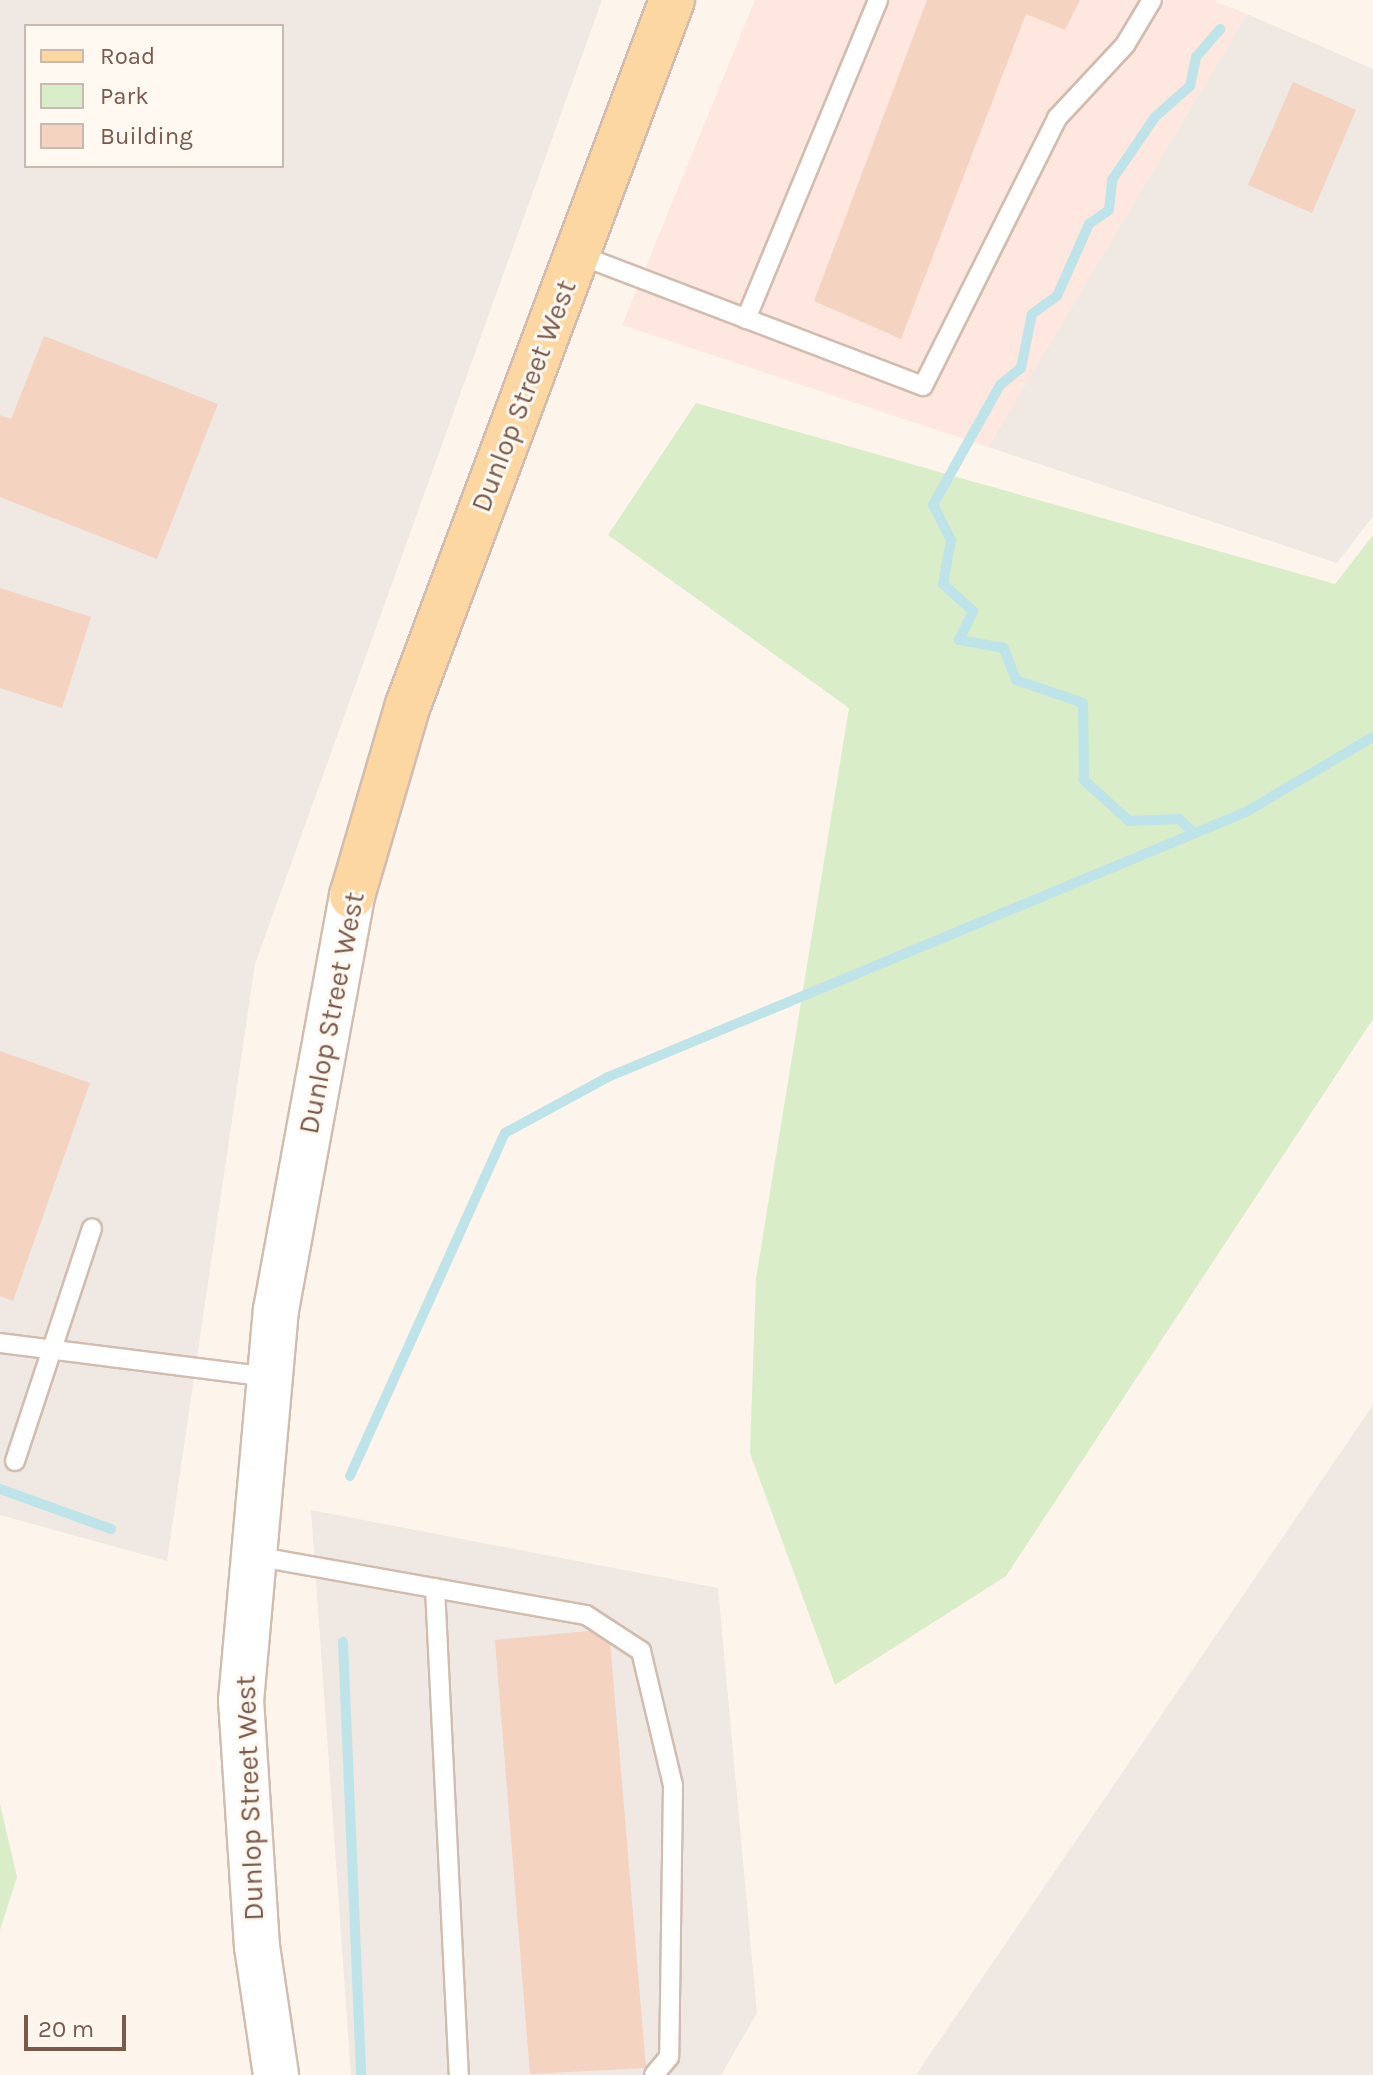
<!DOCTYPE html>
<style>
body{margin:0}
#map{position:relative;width:1373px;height:2075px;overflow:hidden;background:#fdf5eb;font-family:Karla,sans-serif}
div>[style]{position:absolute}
.commercial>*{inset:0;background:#fee7df}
.industrial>*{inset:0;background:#efe8e3}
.green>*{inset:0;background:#d8edc8}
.stream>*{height:10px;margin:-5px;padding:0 5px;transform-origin:5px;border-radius:5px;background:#bee4e9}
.building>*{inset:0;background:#f4d3c1}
.roads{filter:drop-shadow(2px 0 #d1bcaf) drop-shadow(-2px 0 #d1bcaf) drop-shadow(0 2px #d1bcaf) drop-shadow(0 -2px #d1bcaf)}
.lane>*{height:18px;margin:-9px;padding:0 9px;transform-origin:9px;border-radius:9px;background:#fff}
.secondary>*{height:44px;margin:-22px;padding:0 22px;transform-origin:22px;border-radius:22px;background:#fff}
.primary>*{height:44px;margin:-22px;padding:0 22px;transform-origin:22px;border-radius:22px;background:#fdd7a2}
span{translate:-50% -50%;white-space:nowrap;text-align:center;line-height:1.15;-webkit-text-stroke:6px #fff9f2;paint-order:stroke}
.street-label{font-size:28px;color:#7b5a4c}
.legend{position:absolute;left:24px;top:24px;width:260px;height:144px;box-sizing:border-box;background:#fff9f2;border:2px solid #cab9b0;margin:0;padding:10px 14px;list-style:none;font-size:24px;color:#7b5a4c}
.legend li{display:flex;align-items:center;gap:16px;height:40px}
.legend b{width:40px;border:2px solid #cab9b0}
.scale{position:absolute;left:24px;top:2015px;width:102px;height:36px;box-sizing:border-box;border:4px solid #7b5a4c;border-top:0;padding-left:10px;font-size:24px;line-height:28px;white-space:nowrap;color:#7b5a4c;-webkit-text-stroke:6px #fff9f2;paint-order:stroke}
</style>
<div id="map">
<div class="commercial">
<div style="clip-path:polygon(755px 0,1212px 0,1247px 14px,988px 447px,622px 325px)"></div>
</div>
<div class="industrial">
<div style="clip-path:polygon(evenodd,0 0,602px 0,255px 964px,167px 1561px,0 1515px,0 0,26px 26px,282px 26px,282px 166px,26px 166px,26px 26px)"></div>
<div style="clip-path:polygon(1247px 14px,1373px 69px,1373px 516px,1337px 563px,988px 447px)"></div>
<div style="clip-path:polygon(1373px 1405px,1373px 2075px,916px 2075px)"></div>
<div style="clip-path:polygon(311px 1510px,718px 1588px,757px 2013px,721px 2075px,351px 2075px)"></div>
</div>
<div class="green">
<div style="clip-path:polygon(696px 403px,1335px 584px,1373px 535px,1373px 1019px,1006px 1576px,835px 1685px,750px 1453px,756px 1278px,849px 708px,608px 535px)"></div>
<div style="clip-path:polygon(0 1804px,17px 1877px,0 1930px)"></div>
</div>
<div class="stream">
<div style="left:1194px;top:833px;width:21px;rotate:-137deg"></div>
<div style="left:1179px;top:819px;width:50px;rotate:177.7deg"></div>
<div style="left:1129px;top:821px;width:61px;rotate:-137.7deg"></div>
<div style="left:1084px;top:780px;width:77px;rotate:-90.7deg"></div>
<div style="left:1083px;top:703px;width:71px;rotate:-161.1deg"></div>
<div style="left:1016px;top:680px;width:34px;rotate:-111deg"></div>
<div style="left:1004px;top:648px;width:46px;rotate:-169.9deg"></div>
<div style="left:959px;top:640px;width:32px;rotate:-64deg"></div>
<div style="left:973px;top:611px;width:40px;rotate:-138deg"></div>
<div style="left:943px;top:584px;width:45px;rotate:-79.7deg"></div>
<div style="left:951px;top:540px;width:39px;rotate:-117deg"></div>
<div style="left:933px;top:505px;width:137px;rotate:-60.8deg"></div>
<div style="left:1000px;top:385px;width:27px;rotate:-39deg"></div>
<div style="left:1021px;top:368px;width:55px;rotate:-78.5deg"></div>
<div style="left:1032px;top:314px;width:31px;rotate:-36deg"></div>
<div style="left:1057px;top:296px;width:79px;rotate:-66deg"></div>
<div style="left:1089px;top:224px;width:24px;rotate:-35deg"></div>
<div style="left:1109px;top:210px;width:30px;rotate:-84deg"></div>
<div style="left:1112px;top:180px;width:76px;rotate:-55.7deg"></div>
<div style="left:1155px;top:117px;width:47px;rotate:-41.5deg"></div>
<div style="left:1190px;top:86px;width:30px;rotate:-78deg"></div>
<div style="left:1196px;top:57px;width:37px;rotate:-49deg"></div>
<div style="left:350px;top:1476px;width:376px;rotate:-65.7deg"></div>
<div style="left:505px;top:1133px;width:117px;rotate:-28.5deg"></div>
<div style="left:608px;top:1077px;width:691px;rotate:-22.56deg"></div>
<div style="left:1246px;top:812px;width:147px;rotate:-30.6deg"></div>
<div style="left:0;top:1489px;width:118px;rotate:19.8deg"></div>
<div style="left:343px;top:1642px;width:433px;rotate:87.6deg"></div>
</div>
<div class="building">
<div style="clip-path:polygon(927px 0,1080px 0,1065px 30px,1026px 14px,901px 339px,814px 301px)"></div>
<div style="clip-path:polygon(1293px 82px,1356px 110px,1312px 213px,1248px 185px)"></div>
<div style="clip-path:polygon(44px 336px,218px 404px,157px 559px,0 497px,0 415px,11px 419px)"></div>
<div style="clip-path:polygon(0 588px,91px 617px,62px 708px,0 688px)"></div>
<div style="clip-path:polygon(0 1051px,90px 1083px,13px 1301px,0 1296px)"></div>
<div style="clip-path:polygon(609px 1629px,646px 2068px,530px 2074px,495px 1640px)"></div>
</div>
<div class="roads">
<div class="lane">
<div style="left:577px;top:254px;width:370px;rotate:20.9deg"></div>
<div style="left:923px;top:386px;width:300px;rotate:-63.4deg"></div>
<div style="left:1057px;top:118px;width:100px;rotate:-47deg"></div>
<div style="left:1125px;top:45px;width:52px;rotate:-59deg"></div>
<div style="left:746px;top:319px;width:345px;rotate:-67.5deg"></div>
<div style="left:0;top:1343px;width:272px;rotate:7.2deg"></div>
<div style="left:15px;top:1461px;width:245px;rotate:-71.7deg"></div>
<div style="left:254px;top:1556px;width:337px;rotate:10.1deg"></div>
<div style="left:586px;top:1615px;width:66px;rotate:33.2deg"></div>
<div style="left:641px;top:1651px;width:138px;rotate:76.6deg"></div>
<div style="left:673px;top:1785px;width:272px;rotate:90.8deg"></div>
<div style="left:669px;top:2057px;width:23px;rotate:130deg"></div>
<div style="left:435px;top:1588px;width:488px;rotate:87.2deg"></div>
</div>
<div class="secondary">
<div style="left:276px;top:2075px;width:129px;rotate:-98.4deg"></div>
<div style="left:257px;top:1947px;width:247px;rotate:-93.7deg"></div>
<div style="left:241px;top:1701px;width:393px;rotate:-84.9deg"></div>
<div style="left:276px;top:1310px;width:421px;rotate:-79.6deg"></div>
</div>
<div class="primary">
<div style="left:352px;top:896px;width:199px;rotate:-73.7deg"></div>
<div style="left:408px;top:705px;width:753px;rotate:-69.47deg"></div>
</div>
</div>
<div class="street-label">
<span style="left:524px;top:396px;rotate:-69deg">Dunlop Street West</span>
<span style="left:332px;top:1013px;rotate:-79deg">Dunlop Street West</span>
<span style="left:250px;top:1798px;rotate:-92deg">Dunlop Street West</span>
</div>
<ul class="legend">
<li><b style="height:10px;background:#fdd7a2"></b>Road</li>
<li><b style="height:22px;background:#d8edc8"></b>Park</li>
<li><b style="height:22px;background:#f4d3c1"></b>Building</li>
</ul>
<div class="scale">20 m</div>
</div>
